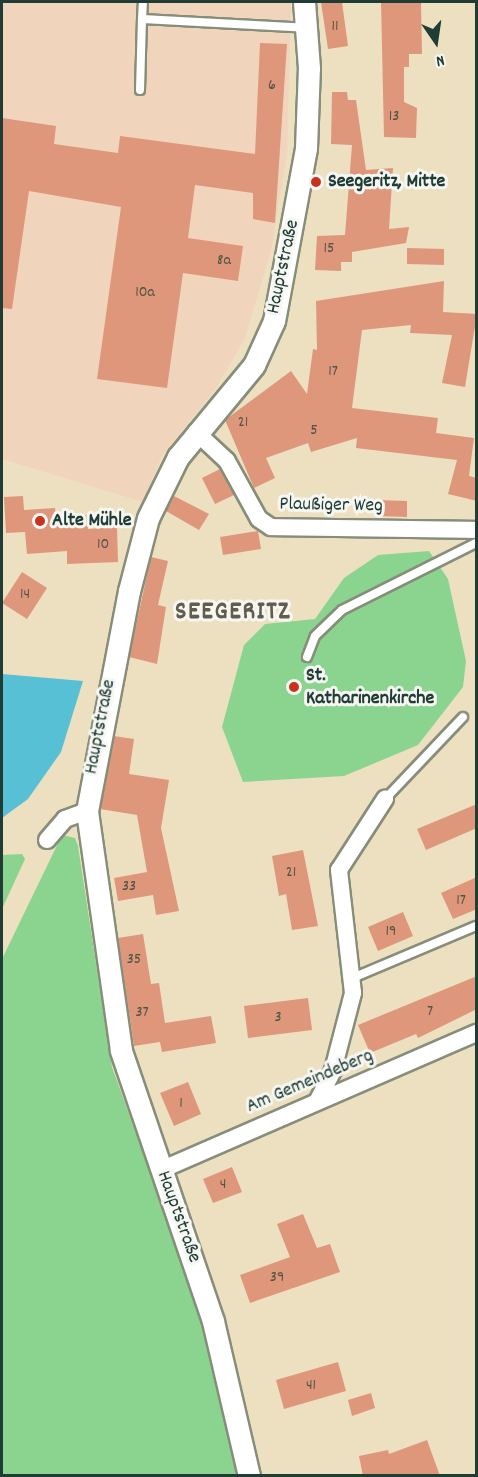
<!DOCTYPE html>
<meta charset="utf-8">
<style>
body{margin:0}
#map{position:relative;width:478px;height:1477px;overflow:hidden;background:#ece0c0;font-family:Dekko,sans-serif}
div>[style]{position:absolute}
.built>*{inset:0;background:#f0d5bc}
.green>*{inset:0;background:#8ad490}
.water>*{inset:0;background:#58c0d5}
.building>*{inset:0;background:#de977a}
.roads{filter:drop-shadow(2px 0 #868e7a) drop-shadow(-2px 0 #868e7a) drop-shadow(0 2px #868e7a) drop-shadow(0 -2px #868e7a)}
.service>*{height:8px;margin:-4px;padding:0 4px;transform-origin:4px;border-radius:4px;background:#fff}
.minor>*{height:16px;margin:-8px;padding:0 8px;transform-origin:8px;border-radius:8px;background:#fff}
.tertiary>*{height:21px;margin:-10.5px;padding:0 10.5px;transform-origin:10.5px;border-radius:10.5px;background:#fff}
.dots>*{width:16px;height:16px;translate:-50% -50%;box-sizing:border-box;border:3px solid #f6f6f2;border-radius:50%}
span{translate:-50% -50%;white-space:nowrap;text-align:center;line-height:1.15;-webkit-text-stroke:6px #f6f6f2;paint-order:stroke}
.number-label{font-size:16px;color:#4f5446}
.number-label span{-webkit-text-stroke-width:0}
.poi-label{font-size:20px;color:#1f3d34;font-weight:700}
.left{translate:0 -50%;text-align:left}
.street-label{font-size:20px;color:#1f3d34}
.district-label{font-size:26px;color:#625c4c;font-weight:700;letter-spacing:1.5px}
.frame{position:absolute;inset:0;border:3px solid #1f3d34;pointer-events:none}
.north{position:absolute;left:406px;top:12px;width:60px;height:60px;-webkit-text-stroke:4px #f6f6f2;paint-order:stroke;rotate:167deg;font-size:16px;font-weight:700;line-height:24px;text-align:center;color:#1f3d34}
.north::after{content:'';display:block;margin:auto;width:21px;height:27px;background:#1f3d34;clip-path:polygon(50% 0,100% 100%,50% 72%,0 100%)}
</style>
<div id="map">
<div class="built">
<div style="clip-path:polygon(2px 2px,291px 2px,287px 154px,271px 251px,245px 338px,216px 388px,162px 456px,143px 502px,2px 459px)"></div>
</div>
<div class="green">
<div style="clip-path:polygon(429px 551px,448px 579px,466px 661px,463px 687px,418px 745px,344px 776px,243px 782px,222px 727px,244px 645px,265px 624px,315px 619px,344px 578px,378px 555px)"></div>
<div style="clip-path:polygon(62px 835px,75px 838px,78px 846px,112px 1067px,199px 1308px,238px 1475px,2px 1476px,2px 959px)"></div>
<div style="clip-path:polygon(22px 854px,25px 859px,2px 909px,2px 855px)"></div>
</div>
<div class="water">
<div style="clip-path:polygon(2px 674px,83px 681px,61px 752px,28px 799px,2px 818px)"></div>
</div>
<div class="building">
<div style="clip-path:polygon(321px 2px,342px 2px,348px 46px,328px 49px)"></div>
<div style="clip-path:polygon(381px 2px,421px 2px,422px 54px,409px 54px,409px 67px,404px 67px,404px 102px,417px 108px,416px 138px,384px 137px)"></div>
<div style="clip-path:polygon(260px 43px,287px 44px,275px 223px,253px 219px,253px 193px,195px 185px,188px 238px,243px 246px,238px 281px,183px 273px,167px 388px,97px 379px,121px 207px,29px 191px,12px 309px,2px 308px,2px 118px,56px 126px,54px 144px,118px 153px,120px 136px,255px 154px)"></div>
<div style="clip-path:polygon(332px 92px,347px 92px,348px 100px,356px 100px,366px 170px,393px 168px,389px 229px,409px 227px,406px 243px,352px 252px,352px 262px,341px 262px,341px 271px,315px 270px,317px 236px,345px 235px,352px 145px,331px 144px)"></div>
<div style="clip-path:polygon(407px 248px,444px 249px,444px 265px,407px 264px)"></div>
<div style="clip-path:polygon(444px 281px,443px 312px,477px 314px,465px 387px,442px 383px,452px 335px,410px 333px,411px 325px,362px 330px,352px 408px,438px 418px,436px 433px,474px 438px,469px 476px,477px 478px,477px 501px,448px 494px,457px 460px,356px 448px,357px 438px,311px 452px,308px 443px,266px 458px,275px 478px,254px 488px,225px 420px,291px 371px,307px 394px,313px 349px,317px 350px,316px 301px)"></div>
<div style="clip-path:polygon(220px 469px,234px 495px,215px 504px,202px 478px)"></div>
<div style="clip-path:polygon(23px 496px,24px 510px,55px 508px,56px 517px,88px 515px,88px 529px,117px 527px,118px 562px,67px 564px,67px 551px,27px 554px,25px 532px,6px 533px,4px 497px)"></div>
<div style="clip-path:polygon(174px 496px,209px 514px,199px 530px,166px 511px)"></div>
<div style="clip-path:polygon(377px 500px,407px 501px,407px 517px,376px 516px)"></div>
<div style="clip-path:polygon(258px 531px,261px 549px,223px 555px,220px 537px)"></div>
<div style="clip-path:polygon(151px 557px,168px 561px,158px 605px,166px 607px,157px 664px,129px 657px)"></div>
<div style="clip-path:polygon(22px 572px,47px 588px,27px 619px,2px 603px)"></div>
<div style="clip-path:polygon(114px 736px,134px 739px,129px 774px,169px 780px,161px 828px,179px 911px,156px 915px,153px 895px,118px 901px,114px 878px,147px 872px,137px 815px,100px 809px)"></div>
<div style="clip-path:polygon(477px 804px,477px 828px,426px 850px,417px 829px)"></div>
<div style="clip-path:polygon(303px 850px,318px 926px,292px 930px,286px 894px,279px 896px,272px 856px)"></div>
<div style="clip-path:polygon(477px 877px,477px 909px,453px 919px,441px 893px)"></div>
<div style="clip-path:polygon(403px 912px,413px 936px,378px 951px,368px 927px)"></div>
<div style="clip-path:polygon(143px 934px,151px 984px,159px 983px,165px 1023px,211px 1016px,216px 1043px,162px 1052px,160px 1042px,134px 1046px,118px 938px)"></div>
<div style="clip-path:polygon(477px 976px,477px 1009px,418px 1038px,416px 1034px,370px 1053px,358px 1025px)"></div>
<div style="clip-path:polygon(308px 998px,312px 1030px,248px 1038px,244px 1006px)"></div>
<div style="clip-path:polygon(188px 1082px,201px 1114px,174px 1126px,160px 1093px)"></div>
<div style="clip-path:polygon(232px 1167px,242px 1192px,213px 1203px,203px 1179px)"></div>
<div style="clip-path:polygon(303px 1214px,317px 1248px,330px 1244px,340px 1272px,250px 1303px,240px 1275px,290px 1257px,277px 1224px)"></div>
<div style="clip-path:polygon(338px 1362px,346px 1391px,284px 1409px,276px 1380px)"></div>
<div style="clip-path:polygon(371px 1393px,375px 1408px,352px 1416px,348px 1400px)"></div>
<div style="clip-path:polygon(427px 1440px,440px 1476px,363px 1476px,359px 1456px,388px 1450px,389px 1454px)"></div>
</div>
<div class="roads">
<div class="service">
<div style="left:142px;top:19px;width:17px;rotate:-87deg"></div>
<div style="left:140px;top:90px;width:71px;rotate:-88.4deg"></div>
<div style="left:142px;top:19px;width:164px;rotate:3.1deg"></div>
<div style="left:307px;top:657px;width:22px;rotate:-69deg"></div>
<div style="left:315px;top:636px;width:37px;rotate:-44deg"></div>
<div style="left:342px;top:610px;width:150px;rotate:-26.6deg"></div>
<div style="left:385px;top:799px;width:113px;rotate:-46.4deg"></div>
<div style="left:355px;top:977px;width:131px;rotate:-22.9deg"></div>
</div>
<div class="minor">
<div style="left:196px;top:432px;width:42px;rotate:43.1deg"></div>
<div style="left:227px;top:461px;width:66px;rotate:61.1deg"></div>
<div style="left:259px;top:519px;width:14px;rotate:34deg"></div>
<div style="left:271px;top:527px;width:205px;rotate:0.8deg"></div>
<div style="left:47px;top:840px;width:28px;rotate:-49deg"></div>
<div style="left:65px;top:819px;width:23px;rotate:-20deg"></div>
<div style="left:318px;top:1100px;width:34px;rotate:-63deg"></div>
<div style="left:333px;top:1070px;width:80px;rotate:-75.4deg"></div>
<div style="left:353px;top:993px;width:124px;rotate:-96.5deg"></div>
<div style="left:339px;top:870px;width:85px;rotate:-57.1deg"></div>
<div style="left:161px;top:1170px;width:344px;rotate:-23.5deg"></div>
</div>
<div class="tertiary">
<div style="left:249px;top:1476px;width:159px;rotate:-103.1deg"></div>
<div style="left:213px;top:1321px;width:286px;rotate:-108.8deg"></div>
<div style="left:121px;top:1050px;width:241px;rotate:-98.1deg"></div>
<div style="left:87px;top:811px;width:224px;rotate:-79.2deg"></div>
<div style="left:129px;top:591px;width:75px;rotate:-75.4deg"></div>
<div style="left:148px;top:518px;width:68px;rotate:-63.8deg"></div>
<div style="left:178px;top:457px;width:119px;rotate:-50.4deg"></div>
<div style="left:254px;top:365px;width:48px;rotate:-65.6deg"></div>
<div style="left:274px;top:321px;width:176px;rotate:-79.5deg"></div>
<div style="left:306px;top:148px;width:80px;rotate:-87.9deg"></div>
<div style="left:309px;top:68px;width:66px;rotate:-94.3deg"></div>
</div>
</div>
<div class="dots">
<div style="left:316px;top:182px;background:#c8321e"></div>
<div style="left:40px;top:521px;background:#c8321e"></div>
<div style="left:294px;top:687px;background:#c8321e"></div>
</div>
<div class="number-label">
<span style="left:335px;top:27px">11</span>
<span style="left:272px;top:86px">6</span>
<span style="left:394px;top:117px">13</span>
<span style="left:329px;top:249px">15</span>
<span style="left:224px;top:261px">8a</span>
<span style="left:145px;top:293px">10a</span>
<span style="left:333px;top:372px">17</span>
<span style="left:243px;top:423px">21</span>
<span style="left:314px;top:431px">5</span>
<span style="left:103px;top:545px">10</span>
<span style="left:25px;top:595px">14</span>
<span style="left:291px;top:873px">21</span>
<span style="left:129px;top:887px">33</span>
<span style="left:461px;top:901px">17</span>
<span style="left:391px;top:932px">19</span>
<span style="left:134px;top:960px">35</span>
<span style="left:430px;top:1012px">7</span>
<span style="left:142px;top:1013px">37</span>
<span style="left:278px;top:1018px">3</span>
<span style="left:181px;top:1104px">1</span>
<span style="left:223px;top:1185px">4</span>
<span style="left:277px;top:1278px">39</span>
<span style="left:311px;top:1386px">41</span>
</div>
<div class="poi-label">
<span class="left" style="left:328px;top:182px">Seegeritz, Mitte</span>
<span class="left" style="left:52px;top:521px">Alte Mühle</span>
<span class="left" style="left:306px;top:688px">St.<br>Katharinenkirche</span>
</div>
<div class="street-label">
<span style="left:284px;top:267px;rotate:-78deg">Hauptstraße</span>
<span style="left:331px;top:506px;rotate:1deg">Plaußiger Weg</span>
<span style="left:101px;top:727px;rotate:-79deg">Hauptstraße</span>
<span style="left:310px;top:1082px;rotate:-23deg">Am Gemeindeberg</span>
<span style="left:178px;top:1217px;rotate:70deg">Hauptstraße</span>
</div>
<div class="district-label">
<span style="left:233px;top:613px">SEEGERITZ</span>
</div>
<div class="frame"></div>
<div class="north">N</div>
</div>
